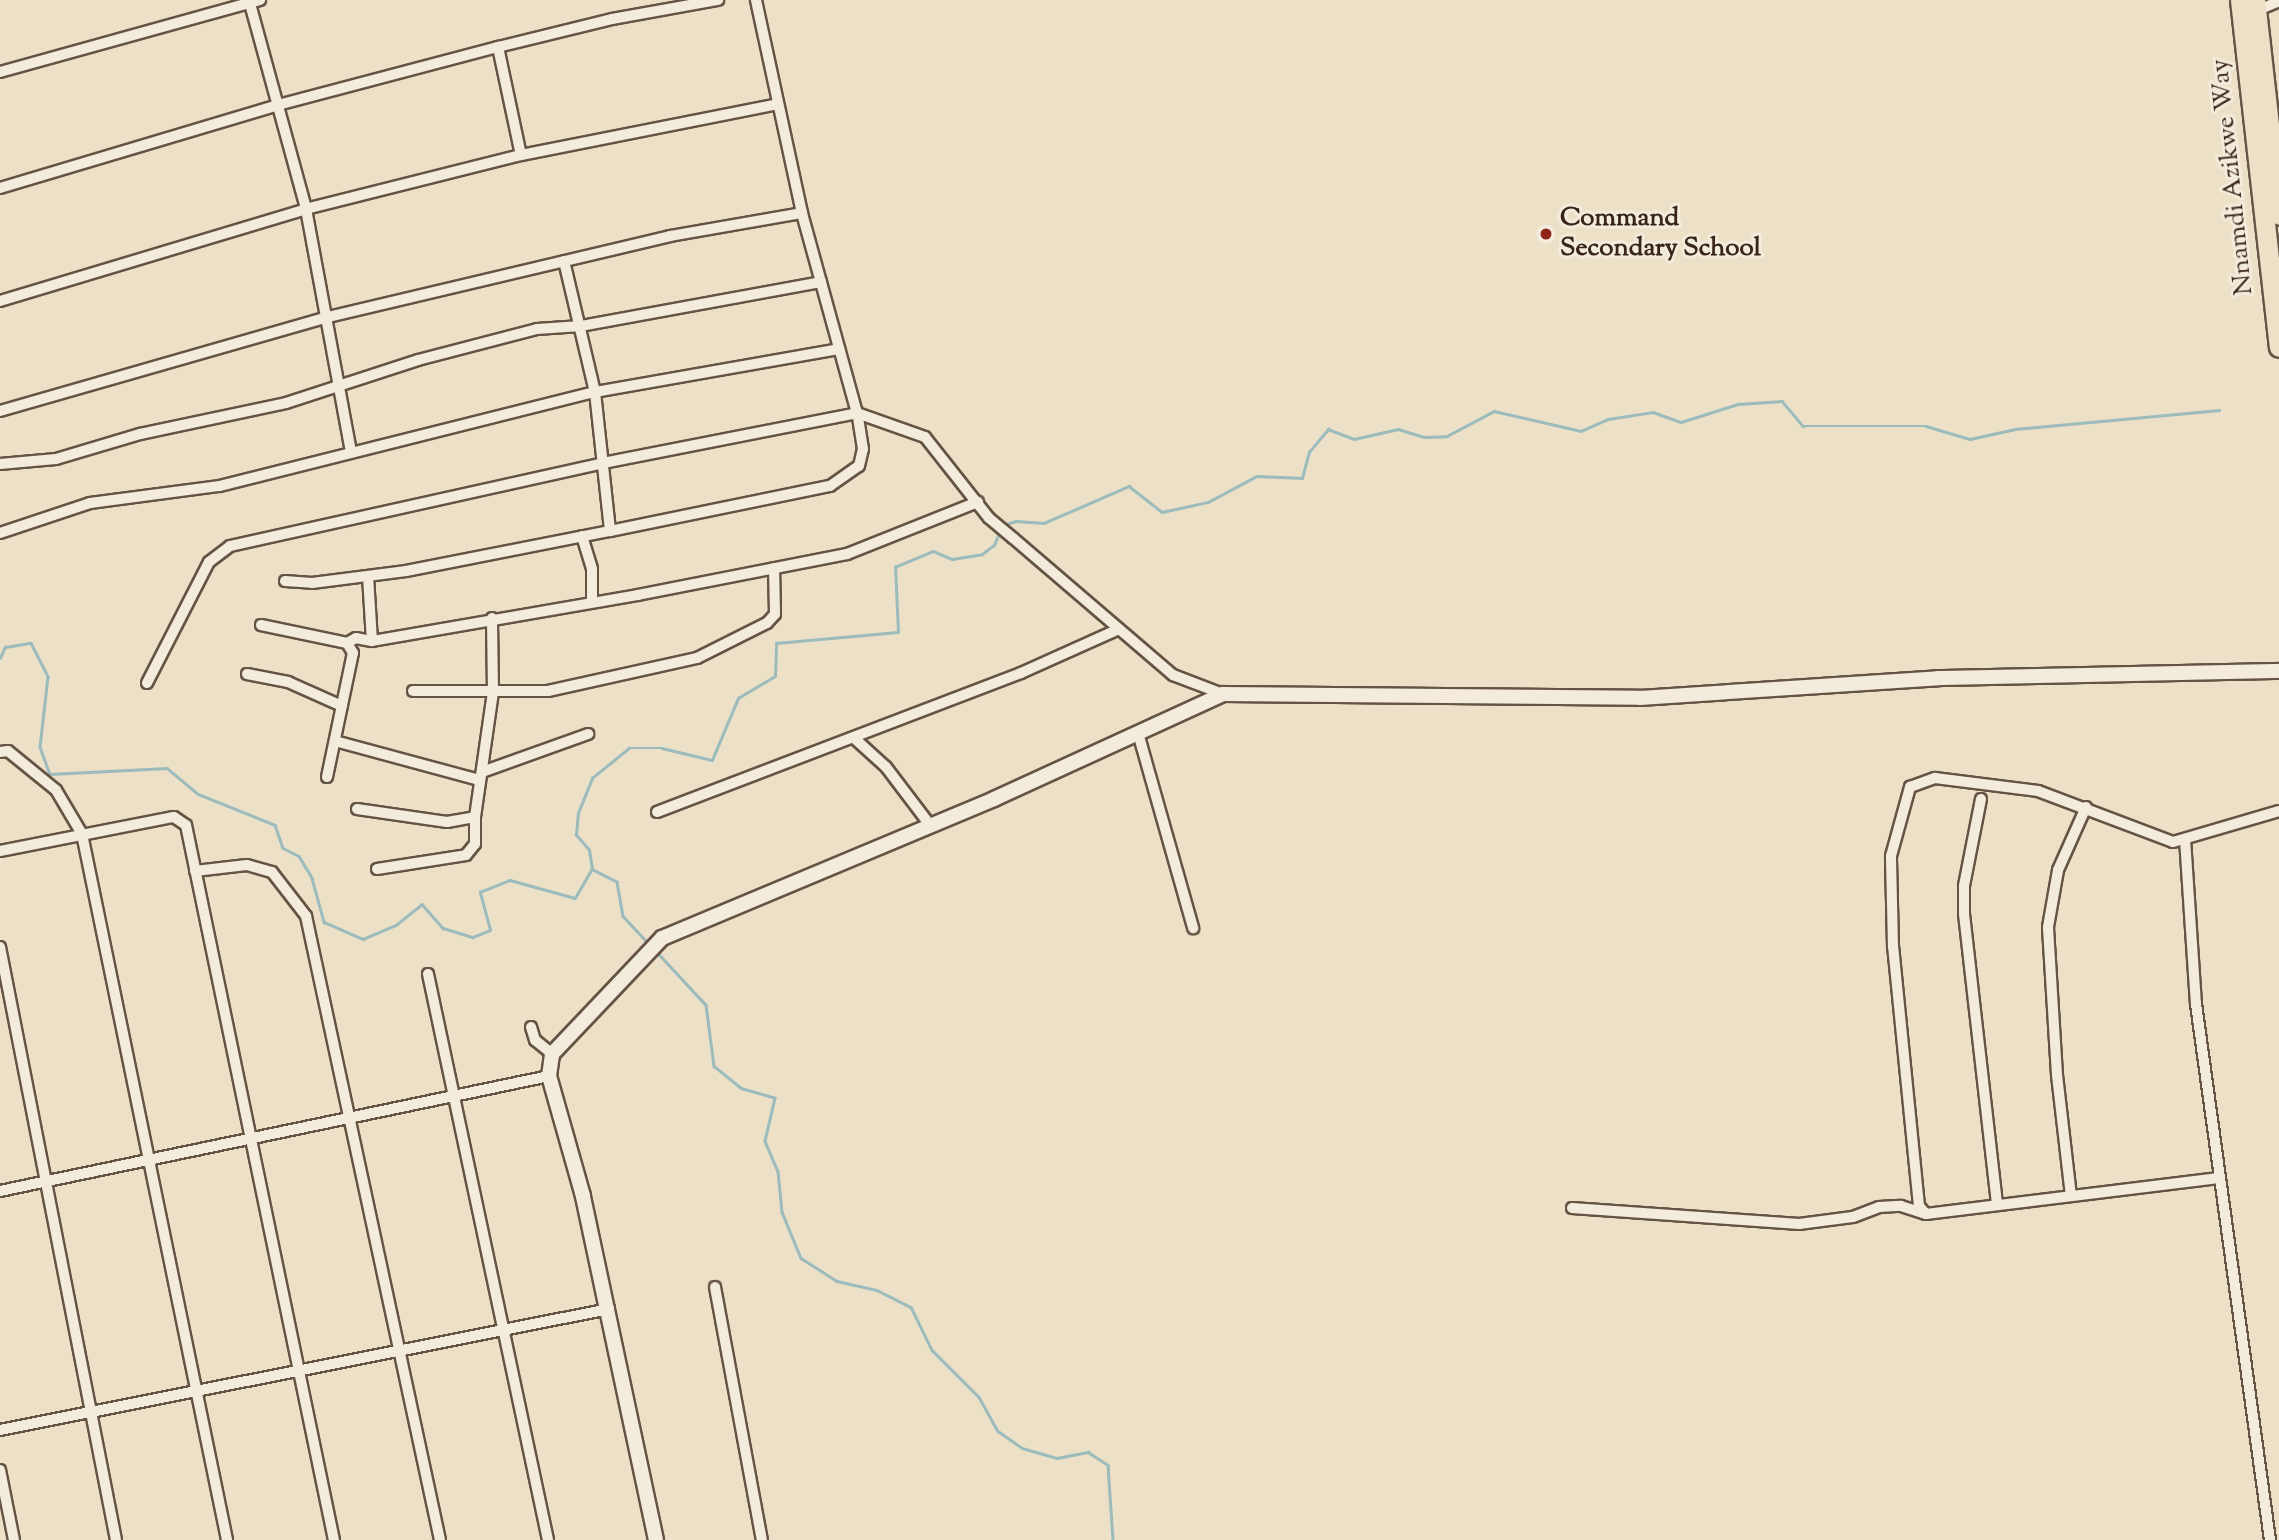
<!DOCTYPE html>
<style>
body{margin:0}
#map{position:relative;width:2279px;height:1540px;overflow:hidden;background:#ece0c7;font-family:"Sorts Mill Goudy",serif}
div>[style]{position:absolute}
.stream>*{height:2.5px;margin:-1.25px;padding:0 1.25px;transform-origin:1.25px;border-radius:1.25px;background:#9cbbbd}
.roads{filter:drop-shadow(2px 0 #655344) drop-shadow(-2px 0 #655344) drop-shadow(0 2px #655344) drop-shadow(0 -2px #655344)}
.street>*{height:10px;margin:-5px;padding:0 5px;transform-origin:5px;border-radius:5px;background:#f3ebdb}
.secondary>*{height:14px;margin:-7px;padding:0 7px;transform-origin:7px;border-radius:7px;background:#f3ebdb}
.highway>*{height:19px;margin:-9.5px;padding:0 9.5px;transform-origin:9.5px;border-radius:9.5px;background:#ece0c7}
.dots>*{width:19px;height:19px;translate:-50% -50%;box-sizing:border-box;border:4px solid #f3ebdb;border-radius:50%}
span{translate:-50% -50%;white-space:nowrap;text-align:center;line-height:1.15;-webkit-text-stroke:6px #f3ebdb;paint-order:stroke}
.street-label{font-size:26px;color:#382419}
.poi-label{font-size:26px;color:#382419;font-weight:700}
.left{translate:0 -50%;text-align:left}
</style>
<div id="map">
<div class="stream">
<div style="left:1003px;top:525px;width:14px;rotate:-17deg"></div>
<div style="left:1016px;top:521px;width:28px;rotate:4deg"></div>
<div style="left:1044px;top:523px;width:93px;rotate:-23.5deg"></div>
<div style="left:1129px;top:486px;width:42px;rotate:38.2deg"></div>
<div style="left:1162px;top:512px;width:47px;rotate:-12.3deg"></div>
<div style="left:1208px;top:502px;width:55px;rotate:-28deg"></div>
<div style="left:1257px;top:476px;width:45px;rotate:2.5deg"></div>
<div style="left:1302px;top:478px;width:27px;rotate:-75deg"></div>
<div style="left:1309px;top:452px;width:30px;rotate:-50deg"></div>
<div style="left:1328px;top:429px;width:28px;rotate:21deg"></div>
<div style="left:1354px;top:439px;width:45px;rotate:-12.8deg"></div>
<div style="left:1398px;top:429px;width:27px;rotate:17deg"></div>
<div style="left:1424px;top:437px;width:23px;rotate:-2deg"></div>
<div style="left:1447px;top:436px;width:53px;rotate:-28deg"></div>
<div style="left:1494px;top:411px;width:89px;rotate:12.9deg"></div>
<div style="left:1581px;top:431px;width:30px;rotate:-24deg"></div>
<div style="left:1608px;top:419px;width:46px;rotate:-8.8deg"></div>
<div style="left:1653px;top:412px;width:30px;rotate:20deg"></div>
<div style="left:1681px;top:422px;width:60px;rotate:-17.5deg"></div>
<div style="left:1738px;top:404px;width:44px;rotate:-3.9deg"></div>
<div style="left:1782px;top:401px;width:33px;rotate:50deg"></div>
<div style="left:1803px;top:426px;width:123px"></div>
<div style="left:1926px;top:426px;width:46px;rotate:16.5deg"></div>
<div style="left:1970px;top:439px;width:46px;rotate:-12.5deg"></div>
<div style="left:2015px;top:429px;width:205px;rotate:-5.3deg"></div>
<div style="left:0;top:658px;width:12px;rotate:-66deg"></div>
<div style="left:5px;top:647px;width:26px;rotate:-9deg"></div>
<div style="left:31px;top:643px;width:38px;rotate:63deg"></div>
<div style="left:48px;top:677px;width:70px;rotate:96.5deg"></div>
<div style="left:40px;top:747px;width:29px;rotate:70deg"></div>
<div style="left:50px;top:774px;width:117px;rotate:-2.9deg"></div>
<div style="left:167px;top:768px;width:40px;rotate:40deg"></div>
<div style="left:198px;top:794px;width:83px;rotate:21.9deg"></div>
<div style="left:275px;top:825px;width:24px;rotate:71deg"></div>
<div style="left:283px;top:848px;width:18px;rotate:27deg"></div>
<div style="left:299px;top:856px;width:26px;rotate:59deg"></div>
<div style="left:312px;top:878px;width:46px;rotate:74.7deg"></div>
<div style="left:324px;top:922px;width:43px;rotate:23.6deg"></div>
<div style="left:363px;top:939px;width:36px;rotate:-23deg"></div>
<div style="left:396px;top:925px;width:33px;rotate:-39deg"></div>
<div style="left:422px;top:904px;width:32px;rotate:49deg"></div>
<div style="left:443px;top:928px;width:31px;rotate:17deg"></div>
<div style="left:473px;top:937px;width:18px;rotate:-22deg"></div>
<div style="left:490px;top:930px;width:39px;rotate:-105deg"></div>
<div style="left:480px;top:892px;width:32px;rotate:-22deg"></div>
<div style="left:510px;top:880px;width:67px;rotate:15.5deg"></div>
<div style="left:575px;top:898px;width:34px;rotate:-60deg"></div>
<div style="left:592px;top:869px;width:19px;rotate:-99deg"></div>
<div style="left:589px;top:850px;width:20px;rotate:-131deg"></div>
<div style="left:576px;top:835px;width:22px;rotate:-85deg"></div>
<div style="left:578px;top:813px;width:38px;rotate:-68deg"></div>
<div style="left:592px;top:778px;width:48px;rotate:-39deg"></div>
<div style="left:629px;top:748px;width:33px"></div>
<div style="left:662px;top:748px;width:51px;rotate:13.5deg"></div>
<div style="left:712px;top:760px;width:67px;rotate:-67.2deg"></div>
<div style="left:738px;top:698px;width:43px;rotate:-30.7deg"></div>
<div style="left:775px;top:676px;width:33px;rotate:-88deg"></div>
<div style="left:776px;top:643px;width:122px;rotate:-5.2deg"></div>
<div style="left:898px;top:632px;width:65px;rotate:-92.6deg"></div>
<div style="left:895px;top:567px;width:41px;rotate:-22.8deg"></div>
<div style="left:933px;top:551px;width:21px;rotate:23deg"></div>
<div style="left:952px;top:559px;width:30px;rotate:-9deg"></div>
<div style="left:982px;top:554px;width:15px;rotate:-37deg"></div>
<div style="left:994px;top:545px;width:15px;rotate:-67deg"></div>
<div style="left:592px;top:869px;width:28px;rotate:27deg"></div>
<div style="left:617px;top:882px;width:35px;rotate:80deg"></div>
<div style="left:623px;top:916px;width:40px;rotate:47deg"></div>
<div style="left:657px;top:952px;width:72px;rotate:47.2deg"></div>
<div style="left:706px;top:1005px;width:62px;rotate:82.5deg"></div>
<div style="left:714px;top:1066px;width:35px;rotate:39deg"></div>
<div style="left:741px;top:1088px;width:35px;rotate:16deg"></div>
<div style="left:775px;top:1098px;width:44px;rotate:103.1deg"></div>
<div style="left:765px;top:1141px;width:33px;rotate:67deg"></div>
<div style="left:778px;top:1171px;width:41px;rotate:84.4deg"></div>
<div style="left:782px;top:1212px;width:50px;rotate:67.6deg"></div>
<div style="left:801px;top:1258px;width:43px;rotate:32.6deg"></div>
<div style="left:837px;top:1281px;width:41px;rotate:12.7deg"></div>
<div style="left:877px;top:1290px;width:38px;rotate:27deg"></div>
<div style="left:911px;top:1307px;width:48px;rotate:64deg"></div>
<div style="left:932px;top:1350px;width:66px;rotate:45deg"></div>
<div style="left:979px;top:1397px;width:39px;rotate:61deg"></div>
<div style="left:998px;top:1431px;width:29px;rotate:35deg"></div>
<div style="left:1022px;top:1448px;width:36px;rotate:16deg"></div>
<div style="left:1057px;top:1458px;width:32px;rotate:-11deg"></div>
<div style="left:1088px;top:1452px;width:24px;rotate:33deg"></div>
<div style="left:1108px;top:1465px;width:75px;rotate:86.2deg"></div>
</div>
<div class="roads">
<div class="street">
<div style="left:249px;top:0;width:217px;rotate:74.7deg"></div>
<div style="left:306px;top:209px;width:247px;rotate:79.5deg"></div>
<div style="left:2256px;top:11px;width:25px;rotate:-23deg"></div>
<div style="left:498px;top:47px;width:110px;rotate:78deg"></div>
<div style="left:0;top:72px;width:270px;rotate:-15.5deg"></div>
<div style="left:0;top:188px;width:290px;rotate:-16.6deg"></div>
<div style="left:278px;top:105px;width:228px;rotate:-14.8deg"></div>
<div style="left:498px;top:47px;width:117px;rotate:-13.8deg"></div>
<div style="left:612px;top:19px;width:108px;rotate:-10.2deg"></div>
<div style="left:564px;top:261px;width:135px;rotate:76.7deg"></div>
<div style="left:595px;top:392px;width:140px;rotate:83.8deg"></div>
<div style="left:0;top:301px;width:320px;rotate:-16.7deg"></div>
<div style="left:306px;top:209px;width:222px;rotate:-14.1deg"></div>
<div style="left:521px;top:155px;width:262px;rotate:-11.2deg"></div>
<div style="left:0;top:411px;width:337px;rotate:-16deg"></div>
<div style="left:324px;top:318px;width:356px;rotate:-13.3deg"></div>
<div style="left:670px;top:236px;width:134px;rotate:-9.9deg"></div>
<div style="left:0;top:464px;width:56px;rotate:-5.1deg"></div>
<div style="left:56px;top:459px;width:88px;rotate:-16.6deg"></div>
<div style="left:140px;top:434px;width:149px;rotate:-12deg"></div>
<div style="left:286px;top:403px;width:139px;rotate:-18deg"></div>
<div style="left:418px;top:360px;width:123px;rotate:-14.6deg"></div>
<div style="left:537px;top:329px;width:44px;rotate:-3.9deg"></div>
<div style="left:581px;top:326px;width:244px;rotate:-10.4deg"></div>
<div style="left:0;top:533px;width:95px;rotate:-18.4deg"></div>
<div style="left:90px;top:503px;width:131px;rotate:-7.5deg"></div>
<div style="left:220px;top:486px;width:387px;rotate:-14.1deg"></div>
<div style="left:595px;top:392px;width:248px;rotate:-10deg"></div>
<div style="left:582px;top:536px;width:34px;rotate:73deg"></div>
<div style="left:592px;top:569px;width:33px;rotate:90deg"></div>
<div style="left:368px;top:576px;width:65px;rotate:86.5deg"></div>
<div style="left:285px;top:581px;width:27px;rotate:4deg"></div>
<div style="left:312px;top:583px;width:95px;rotate:-7.3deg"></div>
<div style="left:406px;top:571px;width:208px;rotate:-11.1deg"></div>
<div style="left:610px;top:531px;width:225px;rotate:-11.6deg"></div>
<div style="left:830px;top:486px;width:35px;rotate:-35deg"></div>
<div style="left:859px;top:466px;width:17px;rotate:-77deg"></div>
<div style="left:863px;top:449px;width:36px;rotate:-99deg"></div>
<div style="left:857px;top:413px;width:207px;rotate:-105.4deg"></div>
<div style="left:802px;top:213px;width:218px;rotate:-102.2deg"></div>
<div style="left:261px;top:625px;width:88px;rotate:11.8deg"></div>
<div style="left:247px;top:674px;width:42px;rotate:11deg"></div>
<div style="left:288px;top:682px;width:59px;rotate:24deg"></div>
<div style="left:147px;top:683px;width:136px;rotate:-62.9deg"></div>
<div style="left:209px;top:562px;width:26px;rotate:-37deg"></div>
<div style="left:230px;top:546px;width:382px;rotate:-12.5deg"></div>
<div style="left:603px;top:463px;width:259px;rotate:-11.1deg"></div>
<div style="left:857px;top:413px;width:72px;rotate:19.4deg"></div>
<div style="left:925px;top:437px;width:103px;rotate:51.7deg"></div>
<div style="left:989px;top:518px;width:31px;rotate:40deg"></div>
<div style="left:1013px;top:538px;width:211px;rotate:40.6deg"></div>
<div style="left:1173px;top:675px;width:53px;rotate:20.8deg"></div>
<div style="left:413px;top:691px;width:135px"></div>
<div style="left:548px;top:691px;width:153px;rotate:-12.5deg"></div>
<div style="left:697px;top:658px;width:78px;rotate:-26.6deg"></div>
<div style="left:767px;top:623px;width:12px;rotate:-48deg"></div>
<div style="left:775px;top:614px;width:46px;rotate:-91.2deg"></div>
<div style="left:1138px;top:733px;width:203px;rotate:74.2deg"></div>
<div style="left:854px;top:738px;width:43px;rotate:42.2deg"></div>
<div style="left:886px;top:767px;width:73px;rotate:52.8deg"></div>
<div style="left:335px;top:741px;width:150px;rotate:15.1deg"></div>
<div style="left:0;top:752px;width:8px;rotate:-7deg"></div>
<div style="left:8px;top:751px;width:62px;rotate:39.1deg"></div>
<div style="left:56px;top:790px;width:51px;rotate:59.4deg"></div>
<div style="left:82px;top:834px;width:721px;rotate:78.39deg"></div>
<div style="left:482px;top:772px;width:113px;rotate:-19.7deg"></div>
<div style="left:327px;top:777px;width:127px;rotate:-78.2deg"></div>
<div style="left:353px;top:653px;width:12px;rotate:-121deg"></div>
<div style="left:347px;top:643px;width:10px;rotate:-29deg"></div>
<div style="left:356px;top:638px;width:16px;rotate:11deg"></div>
<div style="left:372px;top:641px;width:270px;rotate:-9.8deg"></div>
<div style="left:638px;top:595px;width:213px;rotate:-11.1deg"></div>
<div style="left:847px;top:554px;width:141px;rotate:-21.7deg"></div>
<div style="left:1981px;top:799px;width:89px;rotate:101.1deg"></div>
<div style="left:1964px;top:886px;width:28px;rotate:90deg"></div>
<div style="left:1964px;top:914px;width:293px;rotate:83.5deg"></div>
<div style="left:357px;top:809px;width:91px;rotate:8.2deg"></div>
<div style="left:447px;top:822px;width:28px;rotate:-10deg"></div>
<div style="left:475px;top:817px;width:126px;rotate:-81.8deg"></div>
<div style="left:493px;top:692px;width:74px;rotate:-90.8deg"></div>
<div style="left:657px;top:812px;width:390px;rotate:-20.9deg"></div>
<div style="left:1021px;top:673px;width:107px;rotate:-24.2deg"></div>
<div style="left:2185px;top:839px;width:165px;rotate:86.2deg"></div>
<div style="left:2196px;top:1004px;width:541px;rotate:82.14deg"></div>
<div style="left:0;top:851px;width:177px;rotate:-11.1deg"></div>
<div style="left:174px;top:817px;width:14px;rotate:34deg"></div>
<div style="left:186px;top:825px;width:730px;rotate:78.31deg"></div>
<div style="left:377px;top:869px;width:90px;rotate:-8.9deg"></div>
<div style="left:466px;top:855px;width:14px;rotate:-51deg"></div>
<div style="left:475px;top:844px;width:27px;rotate:-90deg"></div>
<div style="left:195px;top:871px;width:52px;rotate:-6.6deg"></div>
<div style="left:247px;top:865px;width:26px;rotate:16deg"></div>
<div style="left:272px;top:872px;width:56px;rotate:52.3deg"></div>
<div style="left:306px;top:916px;width:638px;rotate:77.88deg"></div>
<div style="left:0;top:947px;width:604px;rotate:78.93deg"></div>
<div style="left:428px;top:974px;width:579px;rotate:78.03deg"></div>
<div style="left:531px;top:1027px;width:14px;rotate:73deg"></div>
<div style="left:535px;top:1040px;width:22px;rotate:39deg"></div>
<div style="left:0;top:1191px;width:561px;rotate:-11.83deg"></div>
<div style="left:2071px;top:1196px;width:122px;rotate:-96.6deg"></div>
<div style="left:2057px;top:1075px;width:148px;rotate:-93.5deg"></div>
<div style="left:2048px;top:927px;width:58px;rotate:-80deg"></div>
<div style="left:2058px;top:870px;width:69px;rotate:-66deg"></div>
<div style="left:1572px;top:1208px;width:228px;rotate:4deg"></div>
<div style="left:1799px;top:1224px;width:54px;rotate:-7.4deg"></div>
<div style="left:1853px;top:1217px;width:28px;rotate:-21deg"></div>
<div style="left:1879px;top:1207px;width:22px;rotate:-3deg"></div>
<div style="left:1901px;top:1206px;width:26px;rotate:18deg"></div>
<div style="left:1926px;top:1214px;width:295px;rotate:-7deg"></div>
<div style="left:1926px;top:1214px;width:11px;rotate:-131deg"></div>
<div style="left:1919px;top:1206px;width:260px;rotate:-95.7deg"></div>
<div style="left:1893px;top:947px;width:91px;rotate:-91.3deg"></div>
<div style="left:1891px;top:856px;width:72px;rotate:-74.6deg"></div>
<div style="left:1910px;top:787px;width:27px;rotate:-20deg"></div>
<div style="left:1935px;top:778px;width:104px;rotate:7.2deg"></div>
<div style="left:2038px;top:791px;width:144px;rotate:20.7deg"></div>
<div style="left:2173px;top:842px;width:110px;rotate:-16.3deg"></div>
<div style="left:715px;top:1287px;width:257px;rotate:79.5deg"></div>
<div style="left:0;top:1430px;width:621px;rotate:-11.24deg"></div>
<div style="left:0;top:1470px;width:71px;rotate:78.7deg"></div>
</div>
<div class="secondary">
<div style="left:656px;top:1540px;width:352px;rotate:-102deg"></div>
<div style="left:583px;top:1196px;width:125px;rotate:-105.8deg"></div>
<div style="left:549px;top:1076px;width:22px;rotate:-82deg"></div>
<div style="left:552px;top:1054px;width:160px;rotate:-46.5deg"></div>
<div style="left:662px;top:938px;width:360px;rotate:-22.7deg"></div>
<div style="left:994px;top:799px;width:252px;rotate:-24.6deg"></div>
<div style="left:1223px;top:694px;width:417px;rotate:0.5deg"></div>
<div style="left:1640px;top:698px;width:299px;rotate:-3.8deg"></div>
<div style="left:1938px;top:678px;width:341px;rotate:-1.2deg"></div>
</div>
<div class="highway">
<div style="left:2240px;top:0;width:349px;rotate:83.6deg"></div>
<div style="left:2255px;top:0;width:216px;rotate:83.6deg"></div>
</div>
</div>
<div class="dots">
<div style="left:1546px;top:234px;background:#8f2418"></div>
</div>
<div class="street-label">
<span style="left:2233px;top:177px;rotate:-96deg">Nnamdi Azikwe Way</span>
</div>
<div class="poi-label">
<span class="left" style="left:1560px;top:234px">Command<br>Secondary School</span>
</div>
</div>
